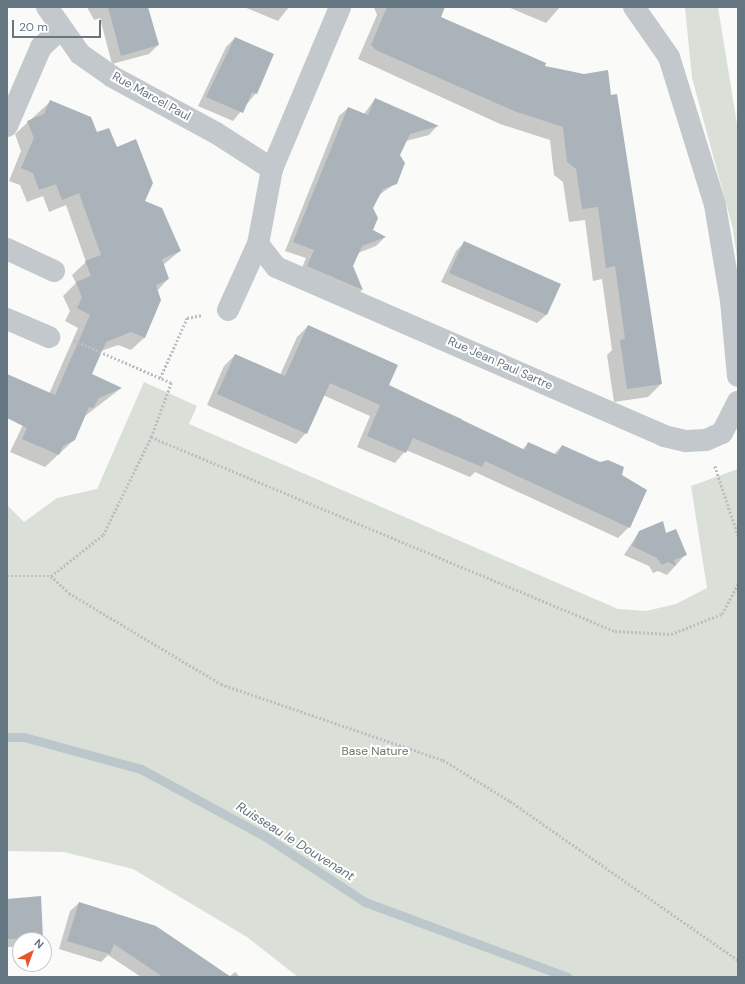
<!DOCTYPE html>
<style>
body{margin:0}
#map{position:relative;width:745px;height:984px;overflow:hidden;background:#fafaf8;font-family:"DM Sans",sans-serif}
div>[style]{position:absolute}
.green>*{inset:0;background:#dadfd7}
.shadow>*{inset:0;background:#0003}
.stream>*{height:9px;margin:-4.5px;padding:0 4.5px;transform-origin:4.5px;border-radius:4.5px;background:#bbc7cb}
.building>*{inset:0;background:#aab3b9}
.path>*{height:2.5px;margin-top:-1.25px;transform-origin:0;background:repeating-linear-gradient(90deg,#bbbfc2 0 2px,transparent 0 4px)}
.minor>*{height:22px;margin:-11px;padding:0 11px;transform-origin:11px;border-radius:11px;background:#c3c8cc}
span{translate:-50% -50%;white-space:nowrap;text-align:center;line-height:1.15;-webkit-text-stroke:4px #fff;paint-order:stroke}
.street-label{font-size:12px;color:#657683}
.park-label{font-size:12px;color:#687a64}
.water-label{font-size:13px;color:#60757c;font-style:italic}
.frame{position:absolute;inset:0;border:8px solid #657683;pointer-events:none}
.north{position:absolute;left:12px;top:932px;width:40px;height:40px;box-sizing:border-box;background:#fff;border:1px solid #c1c8cd;border-radius:50%;rotate:41deg;font-size:11px;font-weight:700;line-height:16px;text-align:center;color:#657683}
.north::after{content:'';display:block;margin:auto;width:14px;height:18px;background:#e4572e;clip-path:polygon(50% 0,100% 100%,50% 72%,0 100%)}
.scale{position:absolute;left:12px;top:20px;width:89px;height:18px;box-sizing:border-box;border:2px solid #657683;border-top:0;padding-left:5px;font-size:12px;line-height:14px;white-space:nowrap;color:#657683;-webkit-text-stroke:3px #fff;paint-order:stroke}
</style>
<div id="map">
<div class="green">
<div style="clip-path:polygon(685px 7px,718px 7px,738px 130px,738px 266px,733px 229px,692px 78px)"></div>
<div style="clip-path:polygon(144px 382px,197px 406px,189px 424px,618px 609px,646px 611px,676px 604px,707px 588px,691px 486px,738px 469px,738px 977px,298px 977px,247px 937px,133px 869px,64px 852px,7px 851px,7px 505px,24px 522px,57px 498px,97px 489px)"></div>
</div>
<div class="shadow">
<div style="clip-path:polygon(87px 7px,147px 7px,158px 45px,149px 54px,112px 64px,100px 18px,94px 20px)"></div>
<div style="clip-path:polygon(244px 7px,289px 7px,278px 21px)"></div>
<div style="clip-path:polygon(374px 7px,444px 7px,440px 18px,610px 96px,661px 384px,648px 397px,614px 402px,607px 355px,612px 350px,602px 279px,593px 281px,585px 220px,569px 222px,563px 182px,554px 175px,550px 140px,500px 124px,358px 59px,377px 15px)"></div>
<div style="clip-path:polygon(508px 7px,560px 7px,546px 23px)"></div>
<div style="clip-path:polygon(235px 38px,256px 93px,233px 121px,198px 106px,226px 47px)"></div>
<div style="clip-path:polygon(375px 99px,437px 126px,429px 135px,406px 141px,399px 155px,396px 183px,379px 195px,372px 208px,372px 230px,385px 237px,376px 246px,358px 253px,352px 266px,362px 290px,354px 298px,299px 275px,306px 258px,285px 251px,339px 116px,348px 108px,364px 114px)"></div>
<div style="clip-path:polygon(51px 101px,116px 149px,144px 202px,180px 251px,163px 265px,168px 279px,157px 291px,160px 300px,144px 338px,131px 350px,118px 345px,101px 351px,91px 375px,120px 389px,85px 416px,74px 440px,45px 467px,10px 452px,33px 404px,7px 418px,7px 376px,49px 394px,78px 328px,65px 321px,70px 311px,63px 296px,76px 283px,72px 275px,86px 262px,66px 205px,49px 212px,43px 196px,27px 202px,20px 185px,9px 181px,21px 151px,15px 134px)"></div>
<div style="clip-path:polygon(465px 242px,559px 284px,546px 315px,537px 323px,441px 282px,456px 251px)"></div>
<div style="clip-path:polygon(308px 326px,388px 386px,462px 419px,461px 422px,522px 450px,528px 443px,553px 455px,562px 446px,621px 475px,629px 527px,618px 538px,475px 472px,470px 477px,406px 450px,395px 463px,357px 447px,370px 416px,323px 395px,306px 433px,296px 444px,207px 405px,224px 366px,235px 355px,280px 375px,297px 337px)"></div>
<div style="clip-path:polygon(639px 532px,686px 554px,667px 575px,658px 571px,653px 573px,649px 566px,624px 555px)"></div>
<div style="clip-path:polygon(7px 900px,42px 938px,40px 940px,20px 940px,20px 947px,7px 947px)"></div>
<div style="clip-path:polygon(79px 903px,229px 977px,235px 972px,240px 977px,141px 977px,108px 955px,101px 962px,59px 949px,70px 911px)"></div>
</div>
<div class="stream">
<div style="left:7px;top:737px;width:17px"></div>
<div style="left:24px;top:737px;width:121px;rotate:15.3deg"></div>
<div style="left:141px;top:769px;width:142px;rotate:28.5deg"></div>
<div style="left:266px;top:837px;width:118px;rotate:33.3deg"></div>
<div style="left:365px;top:902px;width:216px;rotate:20.3deg"></div>
</div>
<div class="building">
<div style="clip-path:polygon(108px 7px,148px 7px,159px 45px,121px 56px)"></div>
<div style="clip-path:polygon(387px 7px,445px 7px,441px 17px,546px 63px,545px 66px,584px 74px,608px 70px,611px 95px,617px 94px,662px 384px,627px 389px,620px 340px,625px 339px,615px 266px,606px 268px,598px 207px,582px 209px,576px 169px,567px 162px,563px 127px,514px 111px,376px 50px,371px 45px)"></div>
<div style="clip-path:polygon(235px 37px,274px 54px,257px 94px,252px 92px,243px 113px,206px 97px)"></div>
<div style="clip-path:polygon(375px 98px,439px 126px,410px 134px,400px 155px,405px 163px,397px 184px,383px 189px,373px 208px,378px 218px,373px 230px,386px 237px,362px 246px,353px 266px,363px 290px,307px 266px,314px 250px,293px 242px,348px 107px,368px 115px)"></div>
<div style="clip-path:polygon(50px 100px,91px 117px,97px 132px,109px 128px,117px 147px,136px 139px,153px 183px,145px 201px,162px 208px,181px 251px,162px 259px,169px 279px,156px 285px,161px 300px,145px 338px,131px 332px,106px 342px,92px 374px,122px 388px,99px 398px,93px 408px,89px 407px,75px 440px,63px 446px,59px 455px,22px 439px,27px 428px,7px 418px,7px 374px,55px 395px,90px 315px,77px 308px,82px 298px,76px 282px,91px 276px,85px 261px,101px 255px,79px 193px,62px 200px,56px 184px,39px 190px,33px 173px,21px 168px,34px 138px,27px 121px,44px 114px)"></div>
<div style="clip-path:polygon(464px 241px,561px 284px,547px 315px,449px 273px)"></div>
<div style="clip-path:polygon(308px 325px,398px 365px,389px 385px,525px 450px,528px 442px,557px 455px,562px 445px,600px 462px,608px 460px,624px 467px,622px 475px,647px 490px,630px 528px,485px 461px,482px 467px,413px 438px,406px 453px,367px 436px,380px 405px,330px 383px,307px 434px,217px 394px,235px 354px,285px 376px)"></div>
<div style="clip-path:polygon(663px 521px,666px 533px,676px 529px,687px 555px,674px 560px,676px 566px,668px 562px,662px 565px,657px 558px,632px 546px,639px 531px)"></div>
<div style="clip-path:polygon(41px 896px,43px 938px,7px 939px,7px 899px)"></div>
<div style="clip-path:polygon(79px 902px,156px 926px,231px 977px,163px 977px,114px 944px,110px 954px,67px 941px)"></div>
</div>
<div class="path">
<div style="left:160px;top:378px;width:66px;rotate:-65.8deg"></div>
<div style="left:187px;top:318px;width:16px;rotate:-11deg"></div>
<div style="left:151px;top:437px;width:503px;rotate:22.69deg"></div>
<div style="left:615px;top:631px;width:56px;rotate:3.1deg"></div>
<div style="left:671px;top:634px;width:55px;rotate:-21.4deg"></div>
<div style="left:722px;top:614px;width:34px;rotate:-62deg"></div>
<div style="left:715px;top:466px;width:73px;rotate:71.6deg"></div>
<div style="left:7px;top:576px;width:44px"></div>
<div style="left:51px;top:576px;width:66px;rotate:-38.3deg"></div>
<div style="left:103px;top:535px;width:109px;rotate:-63.9deg"></div>
<div style="left:151px;top:437px;width:58px;rotate:-69.7deg"></div>
<div style="left:171px;top:383px;width:106px;rotate:-156.6deg"></div>
<div style="left:51px;top:576px;width:25px;rotate:43deg"></div>
<div style="left:69px;top:593px;width:177px;rotate:30.9deg"></div>
<div style="left:221px;top:684px;width:235px;rotate:18.9deg"></div>
<div style="left:443px;top:760px;width:79px;rotate:31.5deg"></div>
<div style="left:510px;top:801px;width:278px;rotate:34.9deg"></div>
</div>
<div class="minor">
<div style="left:47px;top:7px;width:57px;rotate:54.9deg"></div>
<div style="left:80px;top:54px;width:38px;rotate:35deg"></div>
<div style="left:111px;top:76px;width:119px;rotate:28.5deg"></div>
<div style="left:216px;top:133px;width:67px;rotate:32.7deg"></div>
<div style="left:634px;top:7px;width:61px;rotate:55deg"></div>
<div style="left:669px;top:57px;width:155px;rotate:72.7deg"></div>
<div style="left:715px;top:205px;width:97px;rotate:80.5deg"></div>
<div style="left:731px;top:301px;width:75px;rotate:84.7deg"></div>
<div style="left:7px;top:126px;width:86px;rotate:-66.7deg"></div>
<div style="left:41px;top:47px;width:27px;rotate:-42deg"></div>
<div style="left:258px;top:244px;width:29px;rotate:52deg"></div>
<div style="left:276px;top:267px;width:423px;rotate:23.5deg"></div>
<div style="left:664px;top:436px;width:23px;rotate:13deg"></div>
<div style="left:686px;top:441px;width:20px;rotate:-3deg"></div>
<div style="left:706px;top:440px;width:17px;rotate:-24deg"></div>
<div style="left:722px;top:433px;width:35px;rotate:-63deg"></div>
<div style="left:7px;top:249px;width:52px;rotate:25.1deg"></div>
<div style="left:228px;top:310px;width:72px;rotate:-65.6deg"></div>
<div style="left:258px;top:244px;width:76px;rotate:-79.4deg"></div>
<div style="left:272px;top:169px;width:176px;rotate:-67.2deg"></div>
<div style="left:7px;top:319px;width:46px;rotate:23.2deg"></div>
</div>
<div class="street-label">
<span style="left:151px;top:97px;rotate:29deg">Rue Marcel Paul</span>
<span style="left:500px;top:364px;rotate:24deg">Rue Jean Paul Sartre</span>
</div>
<div class="park-label">
<span style="left:375px;top:752px">Base Nature</span>
</div>
<div class="water-label">
<span style="left:295px;top:842px;rotate:32deg">Ruisseau le Douvenant</span>
</div>
<div class="frame"></div>
<div class="north">N</div>
<div class="scale">20 m</div>
</div>
